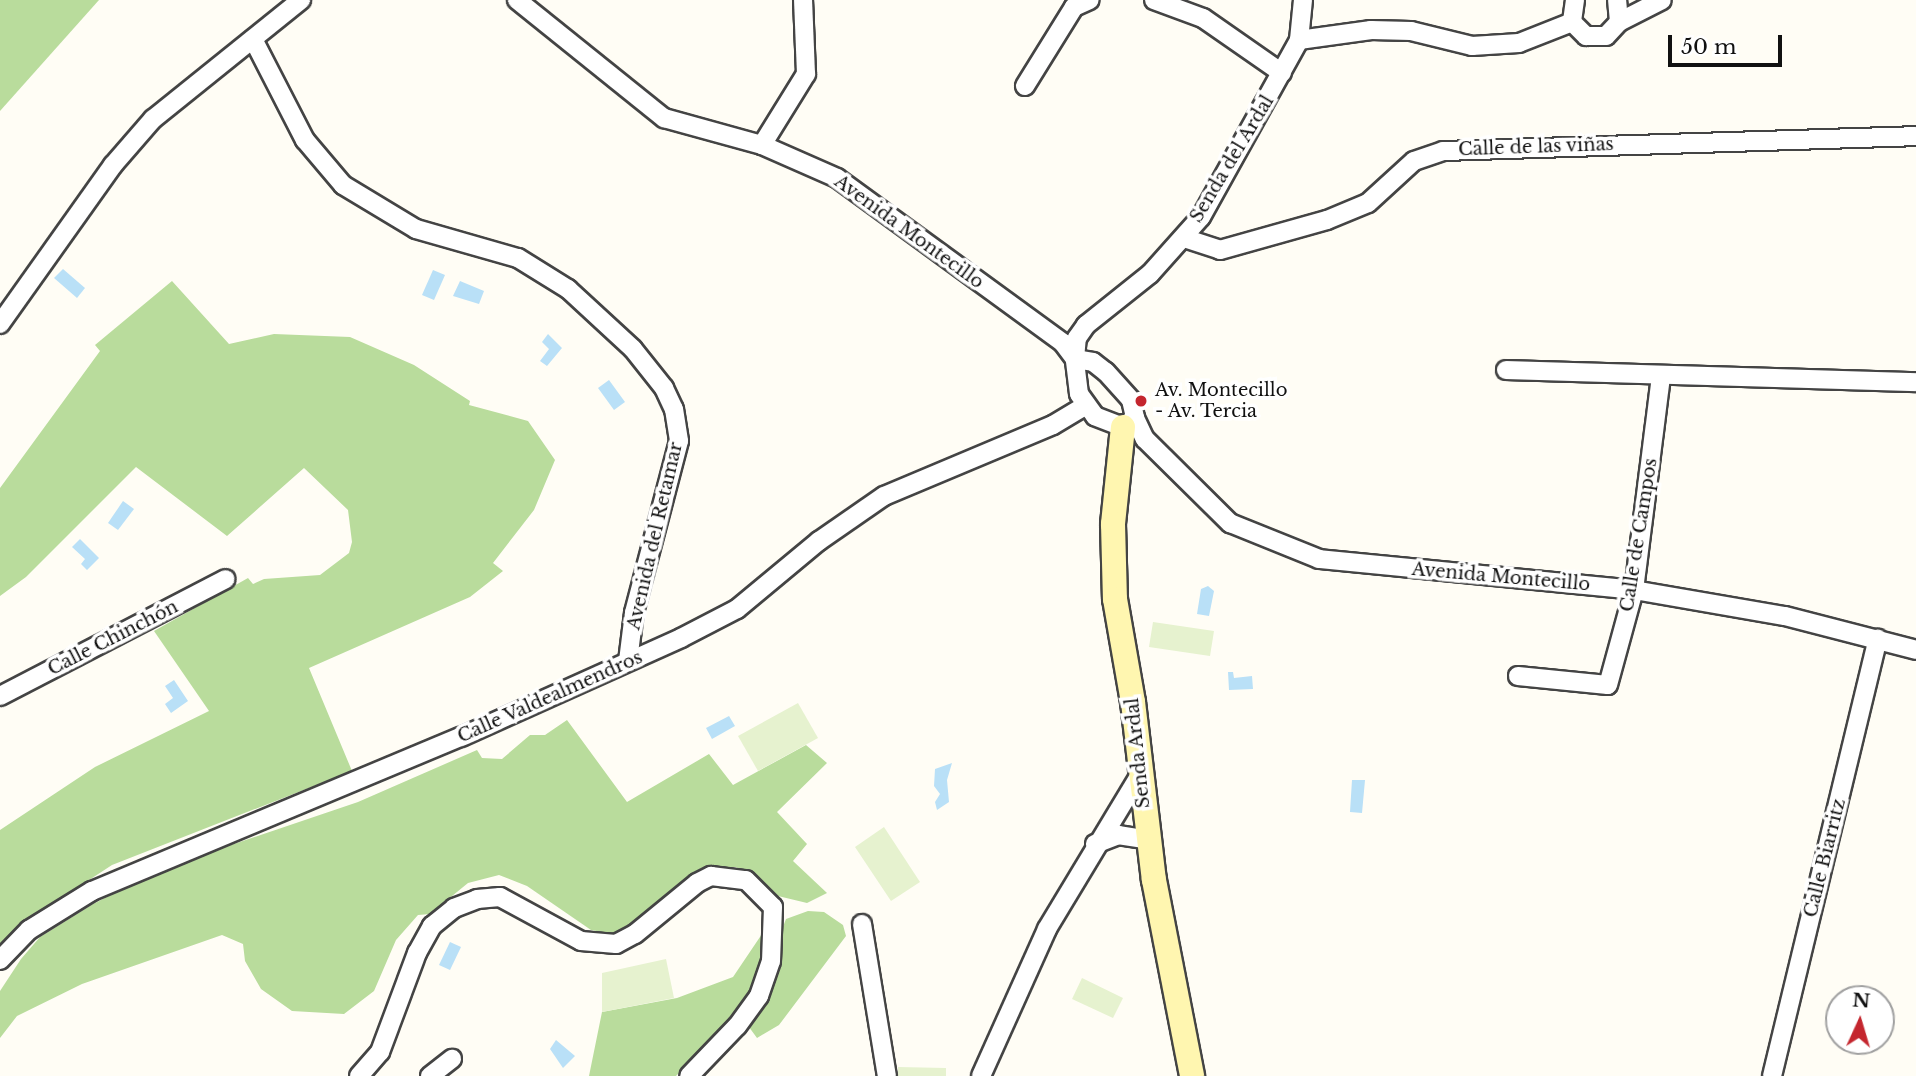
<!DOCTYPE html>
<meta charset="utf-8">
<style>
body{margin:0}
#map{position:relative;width:1916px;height:1076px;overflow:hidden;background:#fffdf5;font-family:"Libre Baskerville",serif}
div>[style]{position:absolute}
.forest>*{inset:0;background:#b9dc9c}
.pitch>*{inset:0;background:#e6f2cf}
.water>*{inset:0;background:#b9e0f7}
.roads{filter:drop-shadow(2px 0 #444) drop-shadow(-2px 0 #444) drop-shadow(0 2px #444) drop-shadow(0 -2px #444)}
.minor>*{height:18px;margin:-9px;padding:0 9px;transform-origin:9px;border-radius:9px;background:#fff}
.secondary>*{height:24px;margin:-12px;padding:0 12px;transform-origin:12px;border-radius:12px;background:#fff6b0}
.dots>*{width:19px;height:19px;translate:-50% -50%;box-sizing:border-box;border:4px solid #fff;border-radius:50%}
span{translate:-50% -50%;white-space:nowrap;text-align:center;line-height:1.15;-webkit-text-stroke:7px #fff;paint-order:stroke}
.street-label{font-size:18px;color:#111}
.poi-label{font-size:18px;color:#111}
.left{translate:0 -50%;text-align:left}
.north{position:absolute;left:1825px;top:985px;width:70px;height:70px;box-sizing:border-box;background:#fff;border:2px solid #a0a0a0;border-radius:50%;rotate:4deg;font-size:19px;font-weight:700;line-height:28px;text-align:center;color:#111}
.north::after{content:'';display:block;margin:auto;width:24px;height:32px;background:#c4262e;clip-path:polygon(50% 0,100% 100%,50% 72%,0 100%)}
.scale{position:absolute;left:1668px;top:35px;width:114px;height:32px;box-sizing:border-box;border:4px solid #111;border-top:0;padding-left:9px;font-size:21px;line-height:24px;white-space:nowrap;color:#111;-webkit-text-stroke:5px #fff;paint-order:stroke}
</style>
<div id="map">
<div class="forest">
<div style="clip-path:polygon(0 0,99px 0,0 111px)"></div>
<div style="clip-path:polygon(172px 281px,229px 344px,274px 334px,350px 337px,414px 365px,470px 401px,469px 405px,528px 421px,555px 460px,534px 510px,493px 563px,503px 571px,470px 597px,309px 668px,352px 771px,112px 865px,37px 914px,0 944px,0 830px,95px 767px,209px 711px,154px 631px,248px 578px,253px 584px,264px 579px,320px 575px,349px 553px,352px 542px,348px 510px,304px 468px,227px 536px,136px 467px,26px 577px,0 596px,0 488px,100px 351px,95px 345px)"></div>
<div style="clip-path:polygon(567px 720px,627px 802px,709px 754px,733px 785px,806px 745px,827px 763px,777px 812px,807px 844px,793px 861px,827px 893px,807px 903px,778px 896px,752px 873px,735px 867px,705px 867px,638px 923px,612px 934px,591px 930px,527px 886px,499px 875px,468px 883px,430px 914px,418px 915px,396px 940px,374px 991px,344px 1014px,292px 1011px,261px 989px,245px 961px,243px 944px,222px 935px,82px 984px,17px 1016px,0 1038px,0 991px,21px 959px,40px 937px,93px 904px,166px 867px,358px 802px,477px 750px,482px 758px,502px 759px,530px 735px,545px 735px)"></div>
<div style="clip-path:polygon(808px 911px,824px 912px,843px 925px,846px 936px,779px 1025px,757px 1038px,738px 1012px,676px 1076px,589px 1076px,602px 1012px,677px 998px,733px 977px,766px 928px,781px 932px,786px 919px)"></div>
</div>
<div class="pitch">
<div style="clip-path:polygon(1153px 622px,1214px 631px,1210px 656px,1149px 647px)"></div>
<div style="clip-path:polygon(798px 703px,818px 738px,758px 771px,738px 736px)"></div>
<div style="clip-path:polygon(884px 827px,920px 882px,891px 901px,855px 847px)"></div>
<div style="clip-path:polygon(666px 959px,674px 998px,602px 1012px,602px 973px)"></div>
<div style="clip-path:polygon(1082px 978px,1123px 998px,1113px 1018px,1072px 999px)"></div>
<div style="clip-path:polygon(898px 1067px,946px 1068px,946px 1076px,898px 1076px)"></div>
</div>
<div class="water">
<div style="clip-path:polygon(63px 269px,85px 288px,77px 298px,54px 278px)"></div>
<div style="clip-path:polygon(433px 270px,445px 275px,434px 300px,422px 295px)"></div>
<div style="clip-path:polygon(460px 281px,484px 291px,479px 304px,453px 296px)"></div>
<div style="clip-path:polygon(548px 334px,562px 348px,547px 366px,540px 361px,549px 349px,542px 342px)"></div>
<div style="clip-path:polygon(609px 380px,625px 402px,614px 410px,598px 388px)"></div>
<div style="clip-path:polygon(123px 501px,134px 509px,118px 530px,108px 523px)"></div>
<div style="clip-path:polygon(80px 539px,99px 558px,87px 570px,81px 564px,85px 559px,72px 547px)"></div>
<div style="clip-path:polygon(1208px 586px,1214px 591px,1209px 616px,1197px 614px,1201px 589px)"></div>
<div style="clip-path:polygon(1228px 672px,1233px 672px,1234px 678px,1252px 676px,1253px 689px,1229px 690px)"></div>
<div style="clip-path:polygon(174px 680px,188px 701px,171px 713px,165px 704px,173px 698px,165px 686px)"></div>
<div style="clip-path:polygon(729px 716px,735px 726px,712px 739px,706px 728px)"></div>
<div style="clip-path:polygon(952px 763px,947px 780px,949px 802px,937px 810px,935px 802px,940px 794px,934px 786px,935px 769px)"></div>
<div style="clip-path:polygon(1352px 780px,1365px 780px,1362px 813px,1350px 812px)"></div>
<div style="clip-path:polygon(450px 942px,461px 947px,450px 970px,439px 965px)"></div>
<div style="clip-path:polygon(556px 1040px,575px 1056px,563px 1068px,550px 1049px)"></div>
</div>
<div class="roads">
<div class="minor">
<div style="left:517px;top:0;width:189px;rotate:38.8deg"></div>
<div style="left:664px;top:118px;width:102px;rotate:15.4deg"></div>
<div style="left:762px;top:145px;width:82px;rotate:23.7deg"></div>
<div style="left:837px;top:178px;width:280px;rotate:36.1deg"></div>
<div style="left:1063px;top:343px;width:20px;rotate:53deg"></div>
<div style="left:1154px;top:0;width:52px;rotate:20.2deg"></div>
<div style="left:1203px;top:18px;width:96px;rotate:34.8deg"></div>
<div style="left:1575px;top:0;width:22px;rotate:98deg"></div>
<div style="left:1572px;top:22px;width:20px;rotate:45deg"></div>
<div style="left:1586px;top:36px;width:20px"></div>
<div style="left:1606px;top:36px;width:19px;rotate:-47deg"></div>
<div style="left:1619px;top:22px;width:22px;rotate:-95deg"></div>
<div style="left:1619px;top:22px;width:48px;rotate:-27.1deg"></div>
<div style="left:253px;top:39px;width:114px;rotate:62.8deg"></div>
<div style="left:305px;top:140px;width:59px;rotate:49.8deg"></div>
<div style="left:343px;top:185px;width:85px;rotate:31.1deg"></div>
<div style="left:416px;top:229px;width:106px;rotate:15.9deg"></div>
<div style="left:518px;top:258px;width:59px;rotate:31.8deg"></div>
<div style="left:568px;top:289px;width:88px;rotate:42.7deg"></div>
<div style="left:633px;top:349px;width:50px;rotate:51.5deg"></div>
<div style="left:664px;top:388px;width:23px;rotate:65deg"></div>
<div style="left:674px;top:409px;width:32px;rotate:81deg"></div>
<div style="left:679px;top:441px;width:178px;rotate:104.7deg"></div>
<div style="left:634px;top:613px;width:48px;rotate:97.1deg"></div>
<div style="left:1299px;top:40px;width:73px;rotate:-7.9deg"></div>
<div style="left:1371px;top:30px;width:40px;rotate:1.4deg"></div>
<div style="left:1411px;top:31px;width:63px;rotate:13.8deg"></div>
<div style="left:1472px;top:46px;width:47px;rotate:-3.7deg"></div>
<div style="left:1519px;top:43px;width:57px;rotate:-21.6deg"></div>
<div style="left:1025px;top:86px;width:93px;rotate:-58.2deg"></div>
<div style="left:1074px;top:7px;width:17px;rotate:-24deg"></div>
<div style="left:762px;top:145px;width:84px;rotate:-58.2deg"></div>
<div style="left:806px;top:74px;width:74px;rotate:-92.3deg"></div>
<div style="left:1184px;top:238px;width:38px;rotate:18deg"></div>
<div style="left:1220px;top:250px;width:111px;rotate:-15.7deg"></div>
<div style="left:1327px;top:220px;width:44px;rotate:-22.5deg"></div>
<div style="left:1368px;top:203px;width:62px;rotate:-42.4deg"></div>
<div style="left:1414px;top:161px;width:31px;rotate:-19deg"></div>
<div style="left:1443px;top:151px;width:473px;rotate:-1.8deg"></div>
<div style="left:0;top:324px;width:195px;rotate:-54.6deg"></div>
<div style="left:113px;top:165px;width:61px;rotate:-49deg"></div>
<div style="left:153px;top:119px;width:190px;rotate:-38.8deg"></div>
<div style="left:1075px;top:359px;width:21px;rotate:-85deg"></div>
<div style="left:1077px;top:338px;width:16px;rotate:-55deg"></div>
<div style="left:1086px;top:325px;width:82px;rotate:-38.6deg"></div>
<div style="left:1150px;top:274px;width:76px;rotate:-48.2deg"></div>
<div style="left:1201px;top:217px;width:202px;rotate:-61deg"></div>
<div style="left:1299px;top:40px;width:40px;rotate:-84.3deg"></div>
<div style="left:1075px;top:359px;width:18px;rotate:9deg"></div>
<div style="left:1093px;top:362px;width:16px;rotate:38deg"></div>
<div style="left:1106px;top:372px;width:38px;rotate:48deg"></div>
<div style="left:1131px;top:400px;width:18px;rotate:77deg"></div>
<div style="left:1135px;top:418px;width:15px;rotate:143deg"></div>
<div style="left:1123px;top:427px;width:30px;rotate:-159deg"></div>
<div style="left:1095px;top:416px;width:27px;rotate:-126deg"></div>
<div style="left:1079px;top:394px;width:35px;rotate:-97deg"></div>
<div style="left:1506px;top:370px;width:410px;rotate:1.7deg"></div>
<div style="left:1135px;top:418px;width:23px;rotate:65deg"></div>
<div style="left:1145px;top:439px;width:120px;rotate:44.7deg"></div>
<div style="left:1230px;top:523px;width:96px;rotate:22deg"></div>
<div style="left:1319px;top:559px;width:317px;rotate:5.6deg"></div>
<div style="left:1634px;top:590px;width:153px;rotate:9.8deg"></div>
<div style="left:1785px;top:616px;width:135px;rotate:14.5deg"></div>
<div style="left:1518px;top:676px;width:90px;rotate:5.7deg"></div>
<div style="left:1608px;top:685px;width:98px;rotate:-74.7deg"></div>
<div style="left:1634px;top:590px;width:216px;rotate:-82.8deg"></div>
<div style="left:0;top:696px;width:254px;rotate:-27.4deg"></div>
<div style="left:1095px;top:844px;width:25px;rotate:-21deg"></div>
<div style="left:1118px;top:835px;width:30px;rotate:9deg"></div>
<div style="left:862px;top:924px;width:154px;rotate:80.7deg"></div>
<div style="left:0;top:960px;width:42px;rotate:-46deg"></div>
<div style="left:29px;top:930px;width:74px;rotate:-31.8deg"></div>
<div style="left:92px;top:891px;width:400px;rotate:-22.7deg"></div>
<div style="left:461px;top:737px;width:241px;rotate:-24.2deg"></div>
<div style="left:681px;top:638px;width:63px;rotate:-27.4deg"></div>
<div style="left:737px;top:609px;width:107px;rotate:-39.7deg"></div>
<div style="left:819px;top:541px;width:79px;rotate:-34.7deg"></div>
<div style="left:884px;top:496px;width:183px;rotate:-22.8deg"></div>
<div style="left:1053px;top:425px;width:37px;rotate:-31deg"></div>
<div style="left:359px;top:1076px;width:32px;rotate:-49deg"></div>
<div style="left:380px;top:1052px;width:106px;rotate:-69.5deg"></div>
<div style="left:417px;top:953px;width:31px;rotate:-61deg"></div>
<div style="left:432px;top:926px;width:28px;rotate:-39deg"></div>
<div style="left:454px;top:908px;width:25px;rotate:-21deg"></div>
<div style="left:477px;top:899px;width:23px;rotate:-5deg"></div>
<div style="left:500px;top:897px;width:92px;rotate:28.5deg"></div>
<div style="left:581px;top:941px;width:35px;rotate:5deg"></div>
<div style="left:616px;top:944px;width:21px;rotate:-28deg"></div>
<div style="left:635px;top:934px;width:80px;rotate:-39.4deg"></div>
<div style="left:697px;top:883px;width:16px;rotate:-27deg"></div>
<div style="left:711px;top:876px;width:35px;rotate:7deg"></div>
<div style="left:746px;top:880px;width:38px;rotate:45deg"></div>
<div style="left:773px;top:907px;width:54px;rotate:92.1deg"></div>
<div style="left:771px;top:961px;width:37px;rotate:109deg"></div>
<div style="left:759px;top:996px;width:37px;rotate:126deg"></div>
<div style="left:737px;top:1026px;width:69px;rotate:133.8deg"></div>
<div style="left:430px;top:1076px;width:28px;rotate:-38deg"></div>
<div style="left:981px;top:1076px;width:161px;rotate:-65.8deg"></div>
<div style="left:1047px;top:929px;width:180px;rotate:-58.9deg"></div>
<div style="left:1772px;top:1076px;width:450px;rotate:-76.4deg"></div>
</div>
<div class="secondary">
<div style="left:1123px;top:427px;width:98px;rotate:95.9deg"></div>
<div style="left:1113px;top:524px;width:75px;rotate:88.5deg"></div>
<div style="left:1115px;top:599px;width:105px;rotate:80.1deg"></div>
<div style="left:1133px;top:702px;width:179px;rotate:83.3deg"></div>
<div style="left:1154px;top:880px;width:200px;rotate:79deg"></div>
</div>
</div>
<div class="dots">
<div style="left:1141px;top:401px;background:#c4262e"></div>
</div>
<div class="street-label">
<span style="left:1536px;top:147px;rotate:-2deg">Calle de las viñas</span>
<span style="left:1232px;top:159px;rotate:-59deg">Senda del Ardal</span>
<span style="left:909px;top:232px;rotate:36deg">Avenida Montecillo</span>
<span style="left:1639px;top:535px;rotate:-81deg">Calle de Campos</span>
<span style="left:655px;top:536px;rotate:-77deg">Avenida del Retamar</span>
<span style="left:1501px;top:577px;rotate:5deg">Avenida Montecillo</span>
<span style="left:113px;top:638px;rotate:-27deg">Calle Chinchón</span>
<span style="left:550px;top:697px;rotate:-24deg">Calle Valdealmendros</span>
<span style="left:1138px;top:753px;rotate:-96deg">Senda Ardal</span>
<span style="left:1825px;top:858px;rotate:-76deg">Calle Biarritz</span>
</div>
<div class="poi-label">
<span class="left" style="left:1155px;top:401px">Av. Montecillo<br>- Av. Tercia</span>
</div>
<div class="north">N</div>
<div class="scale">50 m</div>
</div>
